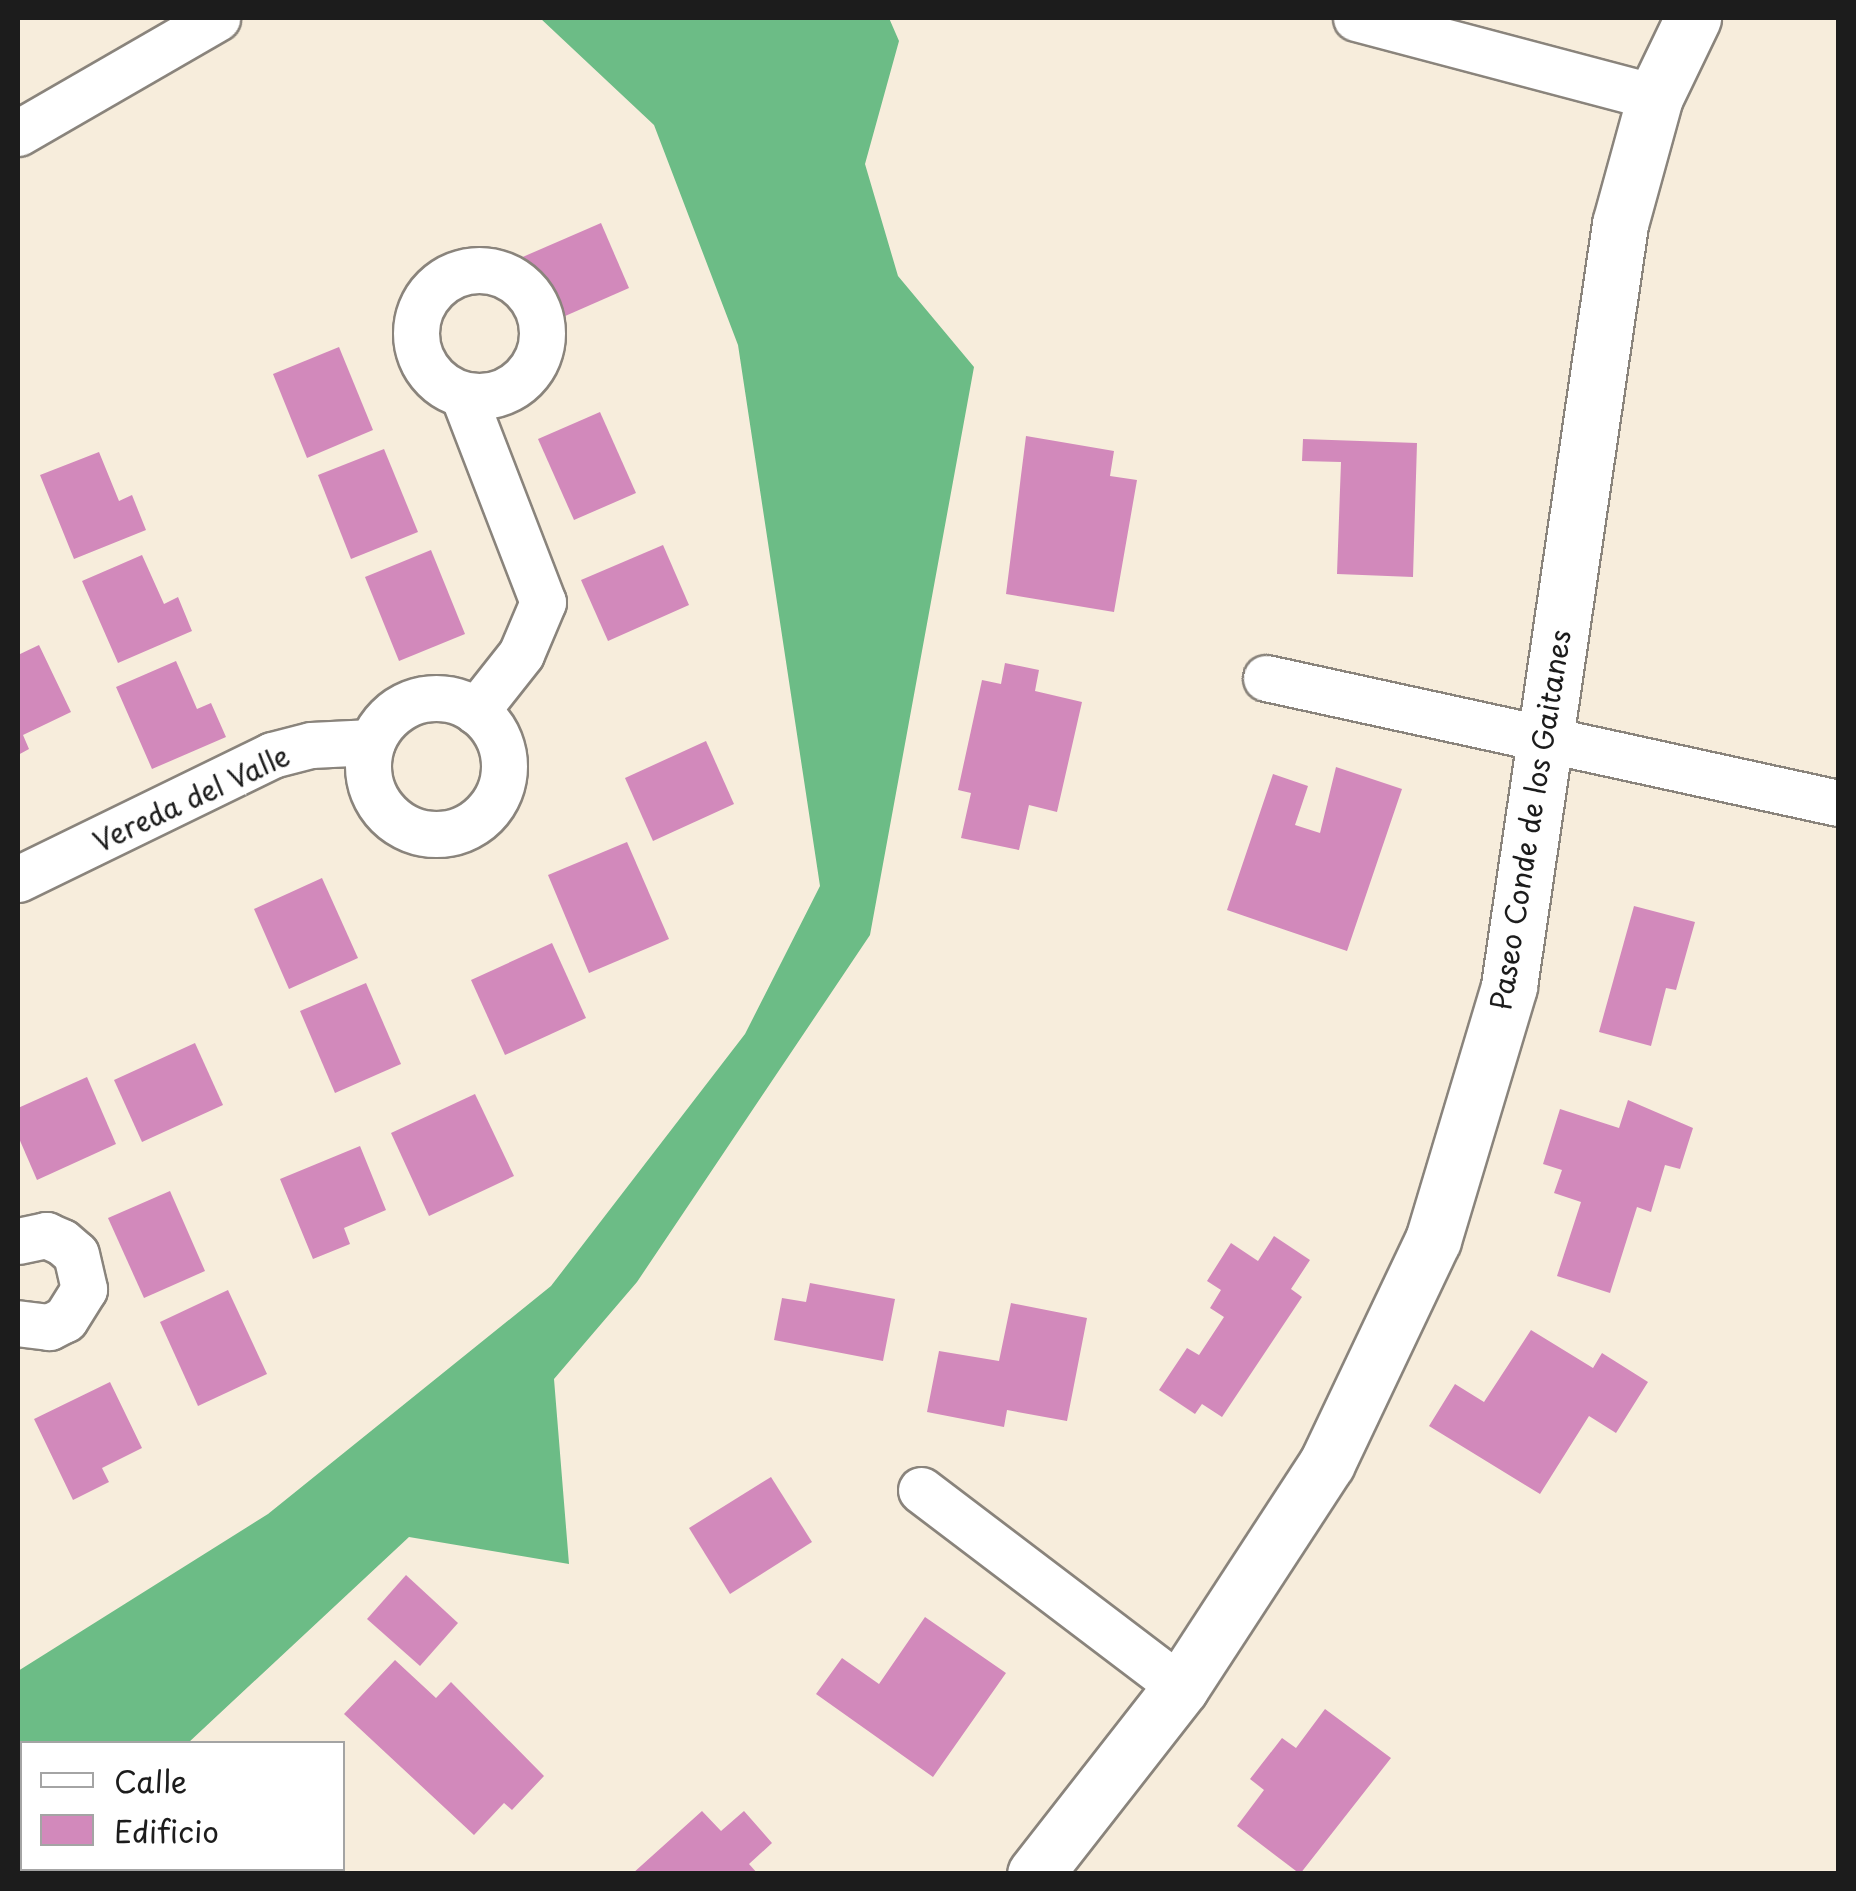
<!DOCTYPE html>
<style>
body{margin:0}
#map{position:relative;width:1856px;height:1891px;overflow:hidden;background:#f7eddc;font-family:"Playpen Sans",sans-serif}
div>[style]{position:absolute}
.forest>*{inset:0;background:#6cbc86}
.building>*{inset:0;background:#d289bb}
.roads{filter:drop-shadow(2px 0 #8a847c) drop-shadow(-2px 0 #8a847c) drop-shadow(0 2px #8a847c) drop-shadow(0 -2px #8a847c)}
.street>*{height:45px;margin:-22.5px;padding:0 22.5px;transform-origin:22.5px;border-radius:22.5px;background:#fff}
.street>.ring{margin:-22.5px;padding:0;box-sizing:content-box;background:none;border:45px solid #fff;border-radius:50%}
.secondary>*{height:55px;margin:-27.5px;padding:0 27.5px;transform-origin:27.5px;border-radius:27.5px;background:#fff}
span{translate:-50% -50%;white-space:nowrap;text-align:center;line-height:1.15;-webkit-text-stroke:8px #fff;paint-order:stroke}
.street-label{font-size:28px;color:#1c1c1c}
.frame{position:absolute;inset:0;border:20px solid #1c1c1c;pointer-events:none}
.legend{position:absolute;left:20px;top:1741px;width:325px;height:130px;box-sizing:border-box;background:#fff;border:2px solid #a4a4a4;margin:0;padding:12px 18px;list-style:none;font-size:30px;color:#1c1c1c}
.legend li{display:flex;align-items:center;gap:20px;height:50px}
.legend b{width:50px;border:2px solid #a4a4a4}
</style>
<div id="map">
<div class="forest">
<div style="clip-path:polygon(540px 18px,889px 18px,899px 41px,865px 164px,898px 276px,974px 367px,870px 935px,637px 1282px,554px 1379px,569px 1564px,409px 1537px,188px 1743px,22px 1744px,22px 1868px,135px 1873px,18px 1873px,18px 1671px,268px 1514px,551px 1286px,745px 1034px,820px 886px,738px 345px,654px 125px)"></div>
</div>
<div class="building">
<div style="clip-path:polygon(601px 223px,629px 288px,547px 324px,518px 259px)"></div>
<div style="clip-path:polygon(339px 347px,373px 430px,307px 458px,273px 374px)"></div>
<div style="clip-path:polygon(600px 412px,636px 493px,574px 520px,538px 439px)"></div>
<div style="clip-path:polygon(1026px 436px,1114px 451px,1110px 476px,1137px 480px,1114px 612px,1006px 594px)"></div>
<div style="clip-path:polygon(1303px 439px,1417px 443px,1413px 577px,1337px 574px,1341px 462px,1302px 461px)"></div>
<div style="clip-path:polygon(384px 449px,418px 532px,351px 559px,318px 475px)"></div>
<div style="clip-path:polygon(99px 452px,119px 501px,132px 495px,146px 530px,74px 559px,40px 475px)"></div>
<div style="clip-path:polygon(663px 545px,689px 605px,608px 641px,581px 580px)"></div>
<div style="clip-path:polygon(431px 550px,465px 634px,399px 661px,365px 577px)"></div>
<div style="clip-path:polygon(142px 555px,164px 604px,178px 597px,192px 631px,118px 663px,82px 581px)"></div>
<div style="clip-path:polygon(39px 645px,71px 712px,23px 735px,29px 749px,18px 755px,18px 655px)"></div>
<div style="clip-path:polygon(176px 661px,197px 709px,211px 703px,226px 737px,152px 769px,116px 687px)"></div>
<div style="clip-path:polygon(1005px 663px,1039px 670px,1035px 691px,1082px 702px,1057px 812px,1029px 805px,1019px 850px,961px 838px,971px 793px,958px 790px,982px 680px,1001px 684px)"></div>
<div style="clip-path:polygon(706px 741px,734px 804px,653px 841px,625px 778px)"></div>
<div style="clip-path:polygon(1336px 767px,1402px 789px,1347px 951px,1227px 910px,1273px 774px,1308px 786px,1295px 825px,1320px 833px)"></div>
<div style="clip-path:polygon(627px 842px,669px 939px,589px 973px,548px 875px)"></div>
<div style="clip-path:polygon(322px 878px,358px 958px,289px 989px,254px 909px)"></div>
<div style="clip-path:polygon(1634px 906px,1695px 922px,1676px 990px,1666px 988px,1651px 1046px,1599px 1032px)"></div>
<div style="clip-path:polygon(552px 943px,586px 1018px,505px 1055px,471px 980px)"></div>
<div style="clip-path:polygon(366px 983px,401px 1064px,335px 1093px,300px 1011px)"></div>
<div style="clip-path:polygon(195px 1043px,223px 1105px,142px 1142px,114px 1080px)"></div>
<div style="clip-path:polygon(87px 1077px,116px 1144px,37px 1180px,18px 1136px,18px 1108px)"></div>
<div style="clip-path:polygon(475px 1094px,514px 1176px,429px 1216px,391px 1133px)"></div>
<div style="clip-path:polygon(1628px 1100px,1693px 1128px,1680px 1169px,1665px 1165px,1651px 1212px,1637px 1207px,1610px 1293px,1557px 1276px,1581px 1202px,1554px 1193px,1562px 1170px,1543px 1164px,1560px 1109px,1619px 1128px)"></div>
<div style="clip-path:polygon(360px 1146px,386px 1210px,344px 1228px,350px 1244px,313px 1259px,280px 1179px)"></div>
<div style="clip-path:polygon(170px 1191px,205px 1271px,144px 1298px,108px 1218px)"></div>
<div style="clip-path:polygon(1274px 1236px,1310px 1260px,1291px 1289px,1302px 1297px,1222px 1417px,1202px 1404px,1195px 1414px,1159px 1390px,1187px 1348px,1199px 1355px,1224px 1317px,1210px 1308px,1221px 1290px,1207px 1281px,1231px 1243px,1258px 1261px)"></div>
<div style="clip-path:polygon(810px 1283px,895px 1299px,883px 1361px,774px 1340px,782px 1298px,806px 1302px)"></div>
<div style="clip-path:polygon(228px 1290px,267px 1374px,198px 1406px,160px 1322px)"></div>
<div style="clip-path:polygon(1011px 1303px,1087px 1318px,1067px 1421px,1007px 1410px,1004px 1427px,927px 1412px,939px 1351px,999px 1361px)"></div>
<div style="clip-path:polygon(1531px 1330px,1593px 1368px,1602px 1353px,1648px 1382px,1616px 1433px,1589px 1416px,1540px 1494px,1429px 1426px,1455px 1384px,1484px 1402px)"></div>
<div style="clip-path:polygon(110px 1382px,142px 1448px,102px 1468px,109px 1482px,73px 1500px,34px 1419px)"></div>
<div style="clip-path:polygon(771px 1477px,812px 1542px,730px 1594px,689px 1528px)"></div>
<div style="clip-path:polygon(406px 1575px,458px 1623px,420px 1666px,367px 1619px)"></div>
<div style="clip-path:polygon(925px 1617px,1006px 1673px,933px 1777px,816px 1694px,842px 1658px,879px 1684px)"></div>
<div style="clip-path:polygon(395px 1660px,436px 1698px,451px 1682px,544px 1776px,512px 1810px,504px 1803px,474px 1835px,344px 1714px)"></div>
<div style="clip-path:polygon(1325px 1709px,1391px 1758px,1300px 1874px,1237px 1826px,1264px 1790px,1250px 1779px,1282px 1738px,1296px 1748px)"></div>
<div style="clip-path:polygon(702px 1811px,721px 1831px,744px 1811px,772px 1843px,749px 1864px,758px 1874px,632px 1874px)"></div>
</div>
<div class="roads">
<div class="street">
<div style="left:1356px;top:18px;width:309px;rotate:14.8deg"></div>
<div style="left:18px;top:133px;width:230px;rotate:-30deg"></div>
<div class="ring" style="left:416px;top:270px;width:81px;height:81px"></div>
<div style="left:463px;top:395px;width:222px;rotate:68.9deg"></div>
<div style="left:543px;top:602px;width:56px;rotate:112.9deg"></div>
<div style="left:521px;top:654px;width:73px;rotate:128.3deg"></div>
<div style="left:1266px;top:678px;width:585px;rotate:12.33deg"></div>
<div class="ring" style="left:368px;top:698px;width:91px;height:91px"></div>
<div style="left:18px;top:879px;width:283px;rotate:-26deg"></div>
<div style="left:272px;top:755px;width:40px;rotate:-14.4deg"></div>
<div style="left:311px;top:745px;width:61px;rotate:-2.8deg"></div>
<div style="left:18px;top:1241px;width:29px;rotate:-12deg"></div>
<div style="left:46px;top:1235px;width:17px;rotate:24deg"></div>
<div style="left:62px;top:1242px;width:18px;rotate:41deg"></div>
<div style="left:76px;top:1254px;width:36px;rotate:77deg"></div>
<div style="left:84px;top:1289px;width:36px;rotate:122deg"></div>
<div style="left:65px;top:1319px;width:18px;rotate:153deg"></div>
<div style="left:49px;top:1327px;width:31px;rotate:-173deg"></div>
<div style="left:921px;top:1490px;width:326px;rotate:37.2deg"></div>
</div>
<div class="secondary">
<div style="left:1035px;top:1874px;width:237px;rotate:-52deg"></div>
<div style="left:1181px;top:1687px;width:267px;rotate:-56.9deg"></div>
<div style="left:1327px;top:1463px;width:247px;rotate:-64.6deg"></div>
<div style="left:1433px;top:1240px;width:265px;rotate:-73.3deg"></div>
<div style="left:1509px;top:986px;width:770px;rotate:-81.71deg"></div>
<div style="left:1620px;top:224px;width:132px;rotate:-74.6deg"></div>
<div style="left:1655px;top:97px;width:88px;rotate:-64.3deg"></div>
</div>
</div>
<div class="street-label">
<span style="left:191px;top:798px;rotate:-25deg">Vereda del Valle</span>
<span style="left:1530px;top:820px;rotate:-81deg">Paseo Conde de los Gaitanes</span>
</div>
<div class="frame"></div>
<ul class="legend">
<li><b style="height:12px;background:#fff"></b>Calle</li>
<li><b style="height:28px;background:#d289bb"></b>Edificio</li>
</ul>
</div>
